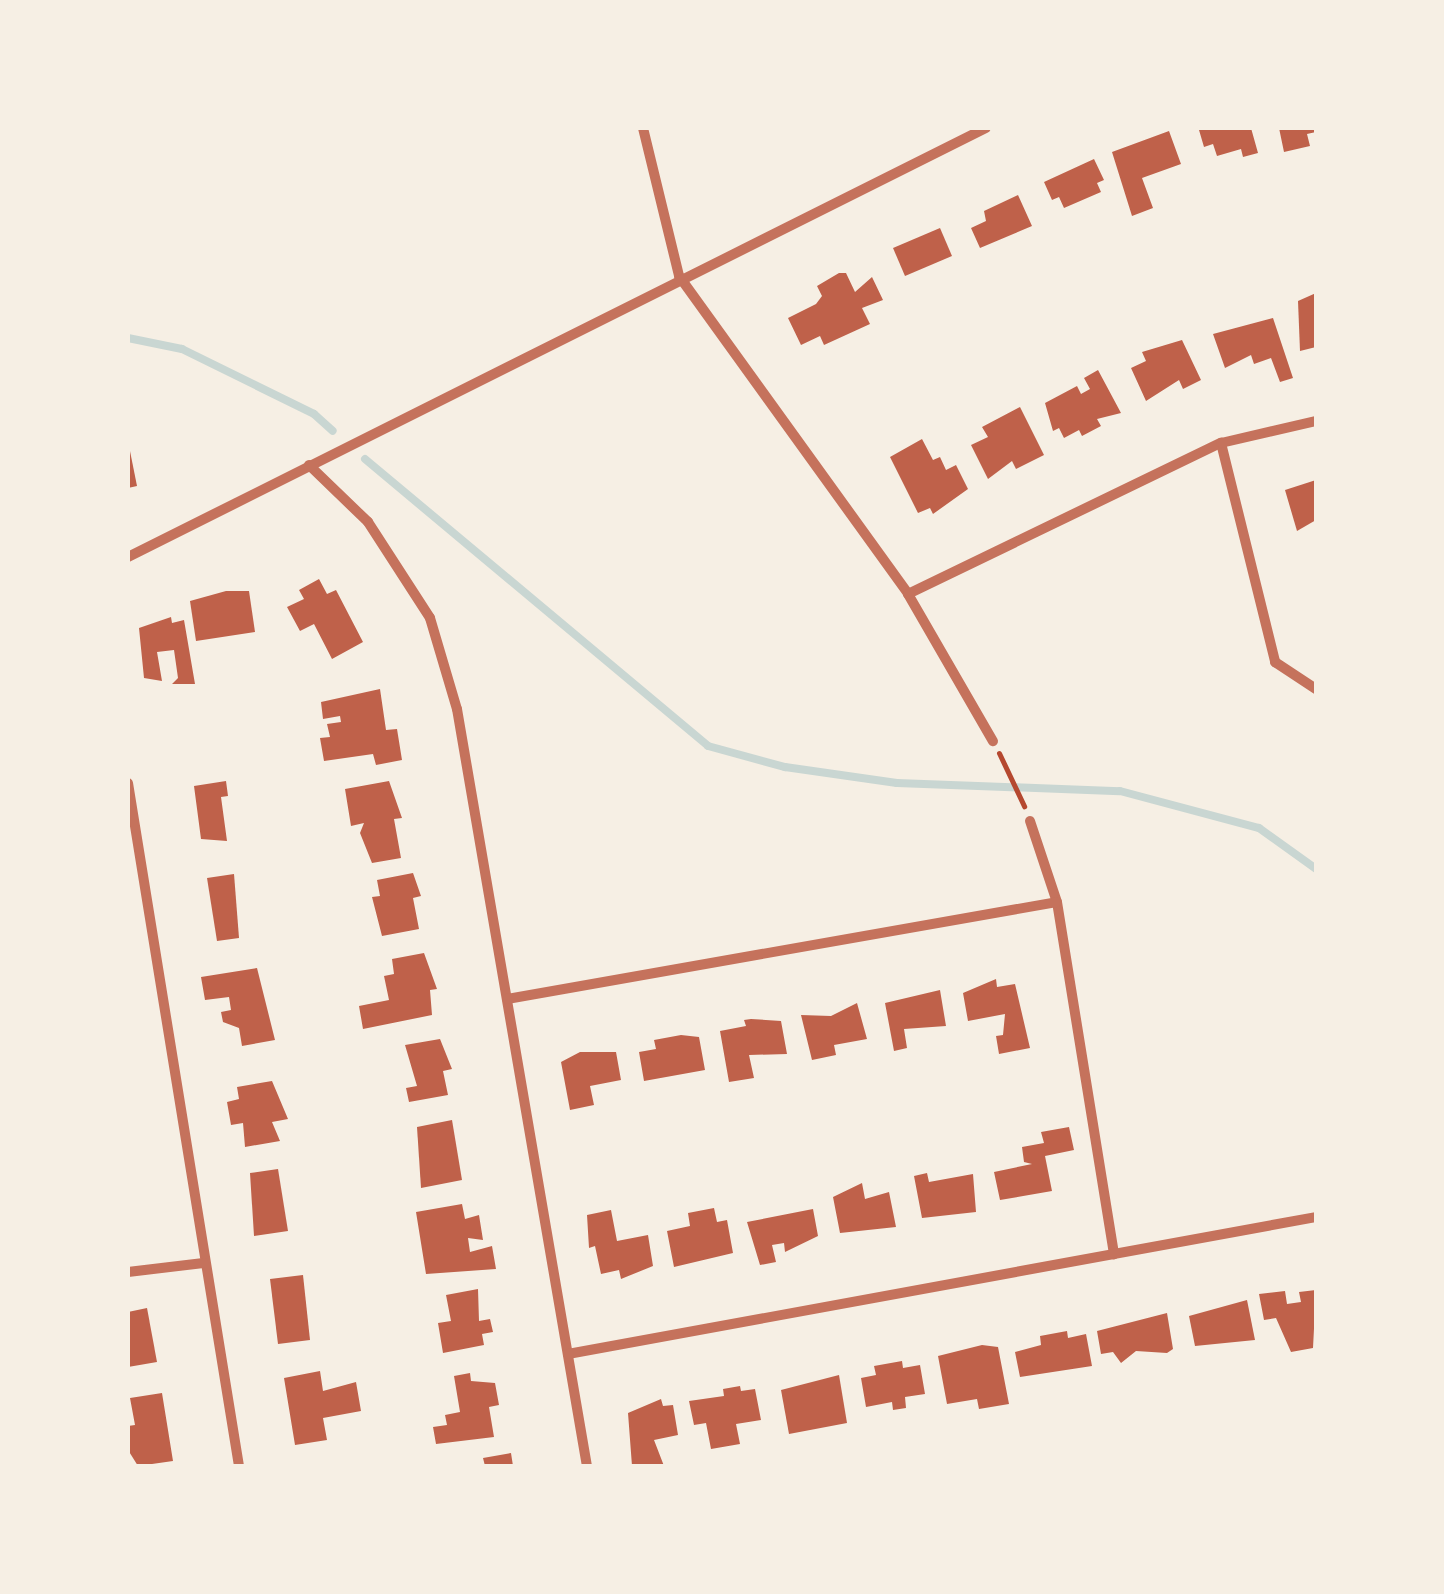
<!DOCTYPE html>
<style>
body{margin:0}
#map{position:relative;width:1444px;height:1594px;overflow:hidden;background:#f6efe4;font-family:"Playfair Display",serif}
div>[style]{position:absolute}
.stream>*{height:8px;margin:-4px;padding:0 4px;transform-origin:4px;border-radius:4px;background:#c9d6d2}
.building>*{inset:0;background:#bf614a}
.path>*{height:5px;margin:-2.5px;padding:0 2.5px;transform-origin:2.5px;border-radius:2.5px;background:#b5482f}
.minor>*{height:10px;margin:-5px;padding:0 5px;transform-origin:5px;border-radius:5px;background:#c5725c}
span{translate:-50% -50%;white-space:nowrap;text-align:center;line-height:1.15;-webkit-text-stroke:8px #f6efe4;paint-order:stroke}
.frame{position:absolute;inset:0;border:130px solid #f6efe4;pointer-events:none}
</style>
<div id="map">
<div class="stream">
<div style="left:128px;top:338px;width:55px;rotate:11.5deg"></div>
<div style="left:182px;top:349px;width:147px;rotate:26.2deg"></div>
<div style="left:314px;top:414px;width:25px;rotate:42deg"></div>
<div style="left:365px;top:459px;width:447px;rotate:39.9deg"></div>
<div style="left:708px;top:746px;width:80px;rotate:15.3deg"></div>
<div style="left:785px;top:767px;width:113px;rotate:8.1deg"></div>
<div style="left:897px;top:783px;width:223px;rotate:2.1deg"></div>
<div style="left:1120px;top:791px;width:144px;rotate:14.9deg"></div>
<div style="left:1259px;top:828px;width:70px;rotate:35.7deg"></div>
</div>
<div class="building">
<div style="clip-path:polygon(1251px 128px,1258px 153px,1243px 157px,1241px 149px,1217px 156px,1213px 144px,1204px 147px,1199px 130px)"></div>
<div style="clip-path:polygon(1279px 128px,1316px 128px,1316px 132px,1307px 134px,1310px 146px,1284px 152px)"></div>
<div style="clip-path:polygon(1169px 131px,1181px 164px,1142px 178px,1153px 208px,1132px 216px,1112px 152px)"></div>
<div style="clip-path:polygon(1094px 159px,1104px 180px,1097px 183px,1101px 192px,1064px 208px,1059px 197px,1052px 200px,1044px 182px)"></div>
<div style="clip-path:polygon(1018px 195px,1032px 226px,980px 248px,971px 228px,986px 221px,984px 211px)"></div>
<div style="clip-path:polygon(940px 228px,952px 256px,905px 276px,893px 248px)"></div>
<div style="clip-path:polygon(839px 273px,846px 273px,855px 292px,872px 277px,883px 300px,862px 308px,870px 324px,824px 345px,820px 336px,801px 345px,788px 318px,816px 304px,822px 296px,817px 286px)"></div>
<div style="clip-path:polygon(1316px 293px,1316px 347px,1300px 351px,1298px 301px)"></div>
<div style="clip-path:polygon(1273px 318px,1293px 378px,1280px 382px,1271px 358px,1254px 364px,1251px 355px,1225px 368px,1213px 334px)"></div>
<div style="clip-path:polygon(1182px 340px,1201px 380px,1183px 389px,1179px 380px,1146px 401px,1131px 368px,1146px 361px,1142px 352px)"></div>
<div style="clip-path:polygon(1098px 370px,1121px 413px,1097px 419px,1101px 426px,1082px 436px,1079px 430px,1064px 438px,1059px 428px,1053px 431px,1045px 403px,1077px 386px,1081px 394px,1090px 389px,1084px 378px)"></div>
<div style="clip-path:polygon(1020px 407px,1044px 455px,1016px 469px,1012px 461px,988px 479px,971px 445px,988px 437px,982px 427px)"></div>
<div style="clip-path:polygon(922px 439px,933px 460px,940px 457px,946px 470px,956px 465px,968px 489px,933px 514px,930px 508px,918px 513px,890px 457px)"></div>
<div style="clip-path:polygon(128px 441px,137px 486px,128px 488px)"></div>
<div style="clip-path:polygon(1316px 480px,1316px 520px,1297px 531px,1285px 490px)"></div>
<div style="clip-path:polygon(319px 579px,327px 594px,336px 590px,363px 642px,332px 659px,314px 624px,300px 631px,287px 607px,304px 599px,299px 590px)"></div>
<div style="clip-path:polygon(226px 591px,249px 591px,255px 632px,196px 641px,190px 601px)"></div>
<div style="clip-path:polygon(171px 617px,172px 623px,184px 620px,195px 684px,172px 684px,178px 678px,174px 650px,157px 652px,162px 681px,144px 678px,139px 628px)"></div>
<div style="clip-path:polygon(380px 689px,386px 730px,397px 729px,402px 760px,376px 765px,373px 754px,324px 761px,320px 738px,330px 737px,327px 724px,341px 722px,340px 716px,323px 719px,321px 702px)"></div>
<div style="clip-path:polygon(226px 781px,228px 796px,221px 797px,227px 841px,201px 839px,194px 786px)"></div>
<div style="clip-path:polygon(389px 781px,402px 818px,394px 819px,401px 858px,372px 863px,360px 833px,364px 823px,351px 826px,345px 789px)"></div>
<div style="clip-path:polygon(413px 873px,421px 896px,413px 898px,419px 929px,382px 936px,372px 897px,380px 896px,377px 880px)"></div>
<div style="clip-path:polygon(234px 874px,239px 938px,217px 941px,207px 878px)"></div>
<div style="clip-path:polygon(424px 953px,437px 989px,430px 990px,432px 1015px,363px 1029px,359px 1006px,389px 1000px,384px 976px,394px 974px,392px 959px)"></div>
<div style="clip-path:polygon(257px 968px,275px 1040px,242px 1046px,239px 1028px,223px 1022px,221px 1012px,231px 1010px,229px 997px,205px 1000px,201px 977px)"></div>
<div style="clip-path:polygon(996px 979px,997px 987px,1015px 984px,1030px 1048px,999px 1054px,996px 1036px,1003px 1035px,1005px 1014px,968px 1021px,963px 993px)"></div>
<div style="clip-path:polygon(940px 990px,946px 1026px,904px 1029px,907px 1048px,894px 1051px,885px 1003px)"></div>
<div style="clip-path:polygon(857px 1003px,867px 1039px,834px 1045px,836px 1055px,812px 1060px,801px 1015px,831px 1016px)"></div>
<div style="clip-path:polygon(751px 1019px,781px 1021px,787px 1054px,749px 1055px,754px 1078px,729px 1082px,720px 1031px,746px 1026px,744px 1020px)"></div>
<div style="clip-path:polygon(681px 1035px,699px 1037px,705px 1070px,644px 1081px,639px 1052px,656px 1049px,654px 1040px)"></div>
<div style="clip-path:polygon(440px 1039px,452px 1069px,443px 1071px,448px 1095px,409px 1102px,406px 1088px,417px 1086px,405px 1045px)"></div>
<div style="clip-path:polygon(580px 1052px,616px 1052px,621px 1080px,590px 1086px,594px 1105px,570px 1110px,561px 1062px)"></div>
<div style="clip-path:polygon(272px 1081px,288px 1119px,272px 1122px,280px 1141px,245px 1147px,243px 1123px,231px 1125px,227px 1102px,239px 1099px,237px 1087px)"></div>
<div style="clip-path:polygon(452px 1120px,462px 1180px,421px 1188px,417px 1127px)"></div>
<div style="clip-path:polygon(1069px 1127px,1074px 1150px,1045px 1156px,1052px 1191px,1000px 1200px,994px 1172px,1032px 1164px,1024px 1162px,1022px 1147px,1044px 1143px,1041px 1132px)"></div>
<div style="clip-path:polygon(278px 1169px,288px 1231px,254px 1236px,250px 1173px)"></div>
<div style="clip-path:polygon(927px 1173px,929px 1182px,973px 1174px,976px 1212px,922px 1218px,914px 1176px)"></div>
<div style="clip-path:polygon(862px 1183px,865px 1199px,889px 1192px,896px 1227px,840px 1233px,833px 1197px)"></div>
<div style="clip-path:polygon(462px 1204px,465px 1219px,479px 1215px,483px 1240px,468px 1238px,470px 1252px,492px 1246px,496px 1269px,426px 1274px,416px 1212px)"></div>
<div style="clip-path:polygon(714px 1208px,717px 1222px,727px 1220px,733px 1253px,674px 1267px,667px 1231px,690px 1226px,688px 1213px)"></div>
<div style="clip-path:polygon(813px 1209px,818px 1236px,785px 1252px,784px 1243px,772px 1245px,776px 1262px,760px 1265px,747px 1222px)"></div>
<div style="clip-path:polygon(611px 1210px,617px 1241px,648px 1235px,653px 1266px,621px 1279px,619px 1270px,601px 1274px,595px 1246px,589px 1248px,587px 1215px)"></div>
<div style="clip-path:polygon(303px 1275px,310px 1340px,278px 1344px,270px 1279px)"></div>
<div style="clip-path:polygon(478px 1289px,479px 1321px,490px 1319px,493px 1332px,482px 1334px,484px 1345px,443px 1353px,438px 1323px,451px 1321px,446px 1295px)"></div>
<div style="clip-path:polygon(1316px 1290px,1313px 1348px,1291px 1352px,1276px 1318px,1264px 1320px,1259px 1294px,1285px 1291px,1287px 1304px,1301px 1302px,1299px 1292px)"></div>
<div style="clip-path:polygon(1247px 1300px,1255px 1340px,1195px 1346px,1189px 1316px)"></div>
<div style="clip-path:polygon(147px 1308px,157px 1362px,128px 1367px,128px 1312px)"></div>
<div style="clip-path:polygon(1167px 1313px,1173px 1349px,1167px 1353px,1136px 1351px,1121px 1363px,1113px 1352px,1101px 1354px,1097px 1331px)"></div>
<div style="clip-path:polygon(1067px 1331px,1068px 1338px,1086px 1334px,1092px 1366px,1020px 1377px,1015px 1352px,1041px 1345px,1040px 1336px)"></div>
<div style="clip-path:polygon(982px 1345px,998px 1347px,1009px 1404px,979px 1409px,977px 1399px,947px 1404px,938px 1356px)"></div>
<div style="clip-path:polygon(902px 1361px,903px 1368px,920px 1365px,925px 1394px,905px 1397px,906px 1408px,893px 1410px,892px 1402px,866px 1407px,861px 1378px,876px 1375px,874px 1366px)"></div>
<div style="clip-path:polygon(320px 1371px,323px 1391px,356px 1382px,361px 1411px,323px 1418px,327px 1440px,295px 1445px,284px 1378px)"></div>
<div style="clip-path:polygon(470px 1373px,471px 1381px,495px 1383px,499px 1405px,489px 1407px,494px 1437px,436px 1444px,433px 1427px,447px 1425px,445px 1415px,460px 1412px,454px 1376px)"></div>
<div style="clip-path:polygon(839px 1375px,847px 1423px,789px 1434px,781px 1390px)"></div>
<div style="clip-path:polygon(740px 1386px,741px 1391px,755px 1389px,761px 1420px,736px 1424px,740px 1444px,711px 1449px,706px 1423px,694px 1425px,689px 1401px,724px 1396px,723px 1389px)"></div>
<div style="clip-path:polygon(162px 1393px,173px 1461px,138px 1466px,128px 1450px,128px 1426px,135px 1425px,130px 1398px)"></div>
<div style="clip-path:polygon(661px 1399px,663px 1406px,673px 1405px,678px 1435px,654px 1440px,664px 1466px,632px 1466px,628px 1413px)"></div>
<div style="clip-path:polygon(511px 1453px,513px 1466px,485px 1466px,483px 1458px)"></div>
</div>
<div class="path">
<div style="left:999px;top:753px;width:59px;rotate:64.7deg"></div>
</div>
<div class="minor">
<div style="left:643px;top:128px;width:152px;rotate:76.3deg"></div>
<div style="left:679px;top:276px;width:392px;rotate:54.2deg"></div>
<div style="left:908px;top:594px;width:170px;rotate:60deg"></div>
<div style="left:1221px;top:443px;width:226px;rotate:76.1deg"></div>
<div style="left:1275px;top:662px;width:49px;rotate:33.4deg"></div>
<div style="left:309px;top:465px;width:82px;rotate:44deg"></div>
<div style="left:368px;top:522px;width:114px;rotate:57.1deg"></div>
<div style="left:430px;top:618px;width:95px;rotate:73.5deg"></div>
<div style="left:457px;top:709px;width:768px;rotate:80.26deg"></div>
<div style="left:128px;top:557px;width:959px;rotate:-26.57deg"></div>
<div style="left:908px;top:594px;width:348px;rotate:-25.8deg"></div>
<div style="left:1221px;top:443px;width:98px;rotate:-13deg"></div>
<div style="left:128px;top:783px;width:692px;rotate:80.77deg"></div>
<div style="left:1030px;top:821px;width:85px;rotate:71.6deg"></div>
<div style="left:1057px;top:902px;width:357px;rotate:80.8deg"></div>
<div style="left:507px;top:999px;width:558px;rotate:-10deg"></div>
<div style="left:128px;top:1272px;width:76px;rotate:-6.8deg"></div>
<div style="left:568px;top:1354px;width:760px;rotate:-10.38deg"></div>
</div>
<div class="frame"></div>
</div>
